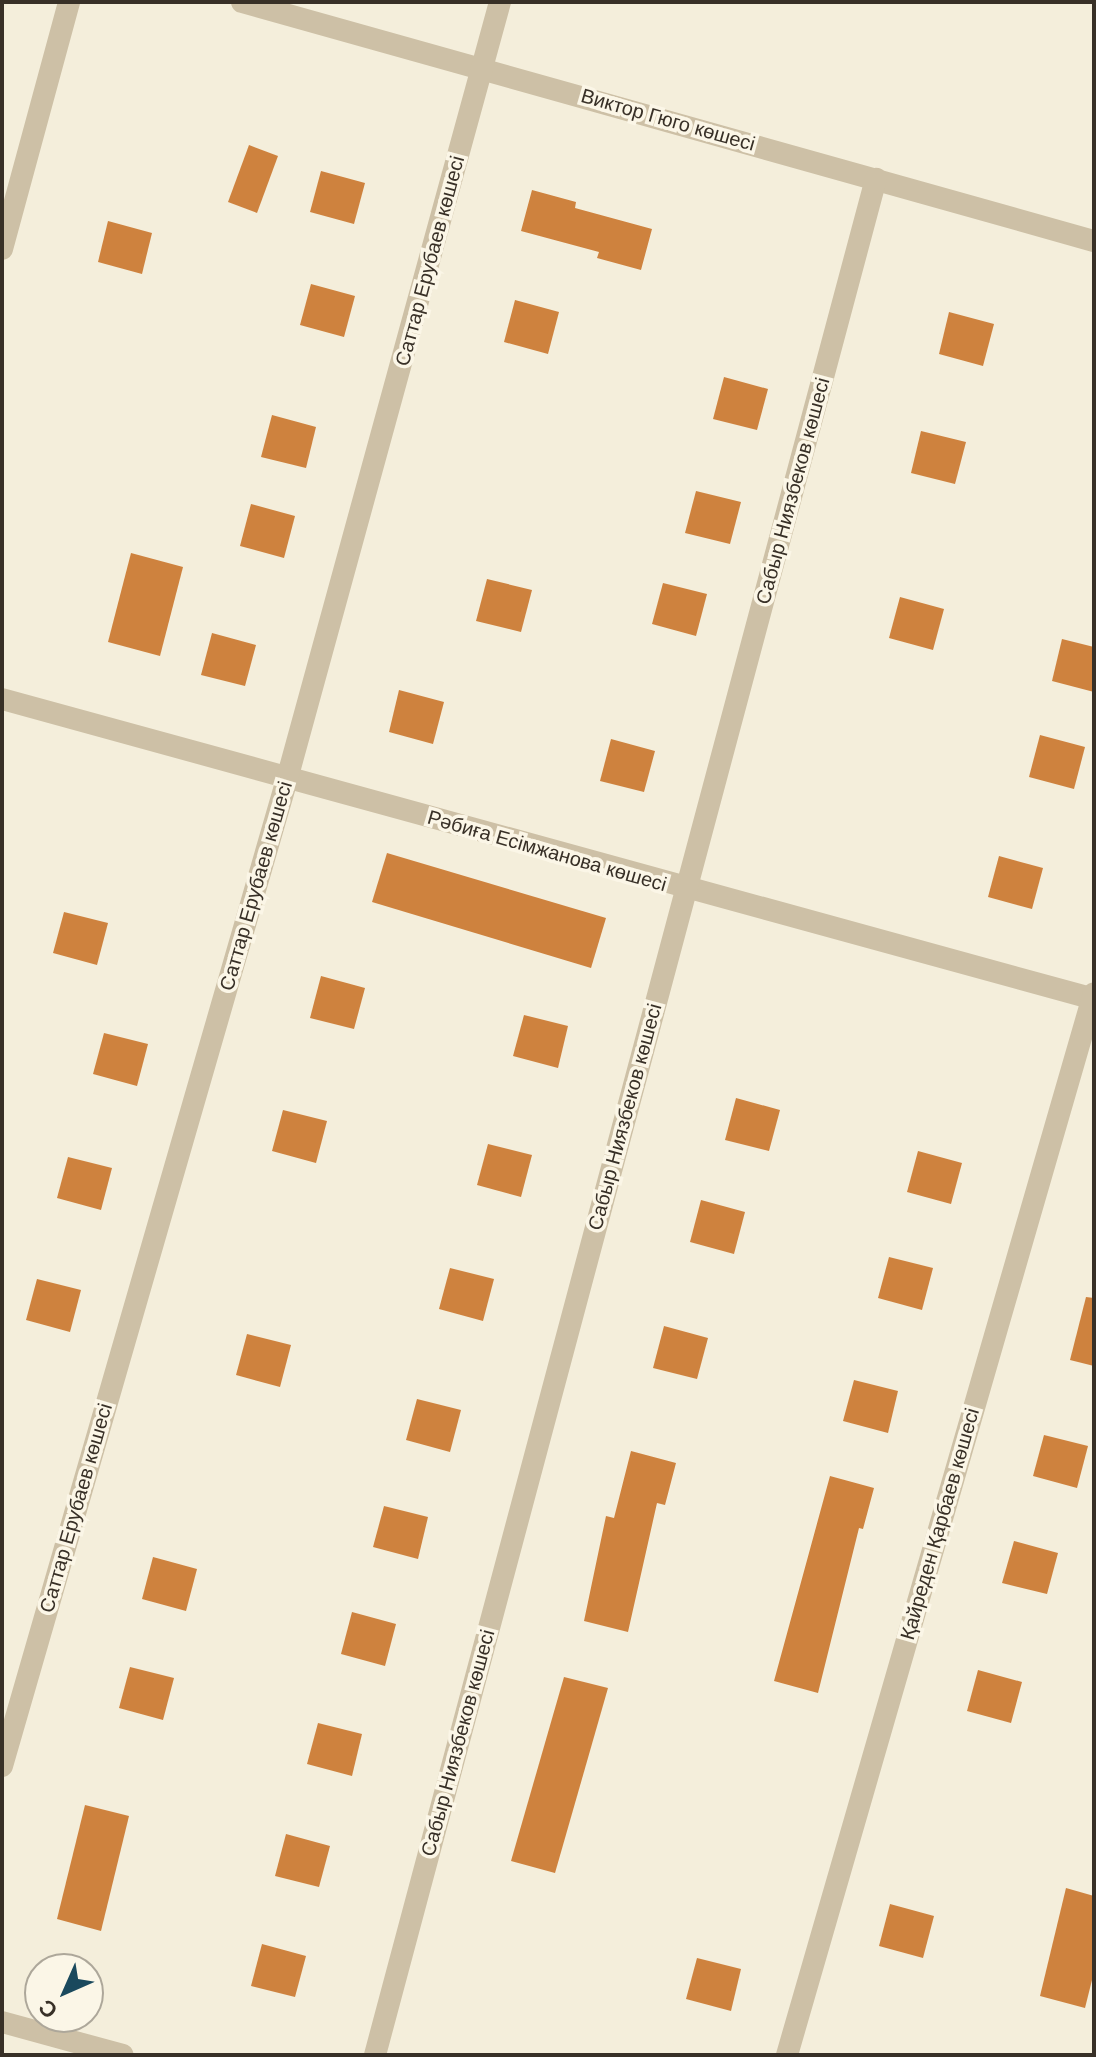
<!DOCTYPE html>
<meta charset="utf-8">
<style>
body{margin:0}
#map{position:relative;width:1096px;height:2057px;overflow:hidden;background:#f4eedb;font-family:Helvetica,sans-serif}
div>[style]{position:absolute}
.building>*{inset:0;background:#ce823e}
.minor>*{height:22px;margin:-11px;padding:0 11px;transform-origin:11px;border-radius:11px;background:#cdc0a6}
span{translate:-50% -50%;white-space:nowrap;text-align:center;line-height:1.15;-webkit-text-stroke:7px #fbf6e7;paint-order:stroke}
.street-label{font-size:20px;color:#383027}
.frame{position:absolute;inset:0;border:4px solid #383027;pointer-events:none}
.north{position:absolute;left:24px;top:1953px;width:80px;height:80px;box-sizing:border-box;background:#fbf6e7;border:2px solid #ada79a;border-radius:50%;rotate:225deg;font-size:22px;font-weight:700;line-height:32px;text-align:center;color:#383027}
.north::after{content:'';display:block;margin:auto;width:28px;height:36px;background:#1a495d;clip-path:polygon(50% 0,100% 100%,50% 72%,0 100%)}
</style>
<div id="map">
<div class="building">
<div style="clip-path:polygon(249px 145px,278px 156px,257px 213px,228px 202px)"></div>
<div style="clip-path:polygon(321px 171px,365px 183px,354px 224px,310px 212px)"></div>
<div style="clip-path:polygon(532px 190px,576px 202px,575px 208px,652px 229px,641px 270px,597px 258px,599px 252px,521px 231px)"></div>
<div style="clip-path:polygon(108px 221px,152px 233px,142px 274px,98px 262px)"></div>
<div style="clip-path:polygon(311px 284px,355px 296px,344px 337px,300px 325px)"></div>
<div style="clip-path:polygon(515px 300px,559px 312px,548px 354px,504px 342px)"></div>
<div style="clip-path:polygon(949px 312px,994px 324px,983px 366px,939px 354px)"></div>
<div style="clip-path:polygon(724px 377px,768px 389px,757px 430px,713px 419px)"></div>
<div style="clip-path:polygon(272px 415px,316px 427px,306px 468px,261px 457px)"></div>
<div style="clip-path:polygon(921px 431px,966px 442px,955px 484px,911px 473px)"></div>
<div style="clip-path:polygon(696px 491px,741px 502px,730px 544px,685px 533px)"></div>
<div style="clip-path:polygon(251px 504px,295px 516px,284px 558px,240px 546px)"></div>
<div style="clip-path:polygon(131px 553px,183px 567px,160px 656px,108px 642px)"></div>
<div style="clip-path:polygon(487px 579px,532px 590px,521px 632px,476px 621px)"></div>
<div style="clip-path:polygon(663px 583px,707px 594px,696px 636px,652px 624px)"></div>
<div style="clip-path:polygon(900px 597px,944px 609px,933px 650px,889px 638px)"></div>
<div style="clip-path:polygon(212px 633px,256px 645px,245px 686px,201px 675px)"></div>
<div style="clip-path:polygon(1062px 639px,1094px 647px,1094px 692px,1052px 681px)"></div>
<div style="clip-path:polygon(399px 690px,444px 702px,433px 744px,389px 732px)"></div>
<div style="clip-path:polygon(1040px 735px,1085px 747px,1074px 789px,1029px 777px)"></div>
<div style="clip-path:polygon(611px 739px,655px 751px,644px 792px,600px 781px)"></div>
<div style="clip-path:polygon(387px 853px,606px 918px,591px 968px,372px 902px)"></div>
<div style="clip-path:polygon(999px 856px,1043px 868px,1032px 909px,988px 897px)"></div>
<div style="clip-path:polygon(64px 912px,108px 923px,97px 965px,53px 953px)"></div>
<div style="clip-path:polygon(321px 976px,365px 988px,354px 1029px,310px 1018px)"></div>
<div style="clip-path:polygon(524px 1015px,568px 1026px,558px 1068px,513px 1056px)"></div>
<div style="clip-path:polygon(104px 1033px,148px 1044px,137px 1086px,93px 1074px)"></div>
<div style="clip-path:polygon(736px 1098px,780px 1110px,769px 1151px,725px 1140px)"></div>
<div style="clip-path:polygon(283px 1110px,327px 1121px,316px 1163px,272px 1151px)"></div>
<div style="clip-path:polygon(488px 1144px,532px 1155px,521px 1197px,477px 1185px)"></div>
<div style="clip-path:polygon(918px 1151px,962px 1163px,951px 1204px,907px 1192px)"></div>
<div style="clip-path:polygon(68px 1157px,112px 1168px,101px 1210px,57px 1198px)"></div>
<div style="clip-path:polygon(701px 1200px,745px 1212px,734px 1254px,690px 1242px)"></div>
<div style="clip-path:polygon(889px 1257px,933px 1268px,922px 1310px,878px 1298px)"></div>
<div style="clip-path:polygon(450px 1268px,494px 1279px,483px 1321px,439px 1309px)"></div>
<div style="clip-path:polygon(37px 1279px,81px 1290px,70px 1332px,26px 1320px)"></div>
<div style="clip-path:polygon(1086px 1297px,1094px 1298px,1094px 1366px,1070px 1360px)"></div>
<div style="clip-path:polygon(664px 1326px,708px 1338px,697px 1379px,653px 1368px)"></div>
<div style="clip-path:polygon(247px 1334px,291px 1345px,280px 1387px,236px 1375px)"></div>
<div style="clip-path:polygon(854px 1380px,898px 1391px,888px 1433px,843px 1421px)"></div>
<div style="clip-path:polygon(417px 1399px,461px 1410px,450px 1452px,406px 1440px)"></div>
<div style="clip-path:polygon(1044px 1435px,1088px 1446px,1077px 1488px,1033px 1476px)"></div>
<div style="clip-path:polygon(631px 1451px,676px 1463px,665px 1505px,657px 1503px,628px 1632px,584px 1621px,606px 1516px,614px 1518px)"></div>
<div style="clip-path:polygon(830px 1476px,874px 1488px,863px 1529px,859px 1528px,818px 1693px,774px 1681px)"></div>
<div style="clip-path:polygon(384px 1506px,428px 1517px,418px 1559px,373px 1547px)"></div>
<div style="clip-path:polygon(1014px 1541px,1058px 1553px,1047px 1594px,1002px 1583px)"></div>
<div style="clip-path:polygon(153px 1557px,197px 1569px,186px 1611px,142px 1599px)"></div>
<div style="clip-path:polygon(352px 1612px,396px 1624px,385px 1666px,341px 1654px)"></div>
<div style="clip-path:polygon(130px 1667px,174px 1678px,163px 1720px,119px 1708px)"></div>
<div style="clip-path:polygon(978px 1670px,1022px 1682px,1011px 1723px,967px 1711px)"></div>
<div style="clip-path:polygon(564px 1677px,608px 1688px,555px 1873px,511px 1861px)"></div>
<div style="clip-path:polygon(318px 1723px,362px 1734px,352px 1776px,307px 1764px)"></div>
<div style="clip-path:polygon(85px 1805px,129px 1816px,101px 1931px,57px 1919px)"></div>
<div style="clip-path:polygon(286px 1834px,330px 1846px,319px 1887px,275px 1876px)"></div>
<div style="clip-path:polygon(1066px 1888px,1094px 1896px,1094px 1972px,1085px 2008px,1040px 1996px)"></div>
<div style="clip-path:polygon(890px 1904px,934px 1916px,923px 1958px,879px 1946px)"></div>
<div style="clip-path:polygon(262px 1944px,306px 1956px,295px 1997px,251px 1986px)"></div>
<div style="clip-path:polygon(697px 1958px,741px 1969px,731px 2011px,686px 1999px)"></div>
</div>
<div class="minor">
<div style="left:242px;top:2px;width:885px;rotate:15.67deg"></div>
<div style="left:2px;top:249px;width:256px;rotate:-74.8deg"></div>
<div style="left:2px;top:699px;width:1132px;rotate:15.36deg"></div>
<div style="left:2px;top:1766px;width:1027px;rotate:-73.89deg"></div>
<div style="left:287px;top:779px;width:806px;rotate:-74.67deg"></div>
<div style="left:2px;top:2022px;width:125px;rotate:15.3deg"></div>
<div style="left:375px;top:2055px;width:1942px;rotate:-75.05deg"></div>
<div style="left:787px;top:2055px;width:1105px;rotate:-73.88deg"></div>
</div>
<div class="street-label">
<span style="left:668px;top:120px;rotate:16deg">Виктор Гюго көшесі</span>
<span style="left:430px;top:261px;rotate:-75deg">Саттар Ерубаев көшесі</span>
<span style="left:793px;top:491px;rotate:-75deg">Сабыр Ниязбеков көшесі</span>
<span style="left:547px;top:851px;rotate:16deg">Рәбиға Есімжанова көшесі</span>
<span style="left:256px;top:886px;rotate:-74deg">Саттар Ерубаев көшесі</span>
<span style="left:625px;top:1117px;rotate:-75deg">Сабыр Ниязбеков көшесі</span>
<span style="left:76px;top:1508px;rotate:-74deg">Саттар Ерубаев көшесі</span>
<span style="left:940px;top:1524px;rotate:-74deg">Қайреден Қарбаев көшесі</span>
<span style="left:458px;top:1743px;rotate:-75deg">Сабыр Ниязбеков көшесі</span>
</div>
<div class="frame"></div>
<div class="north">С</div>
</div>
